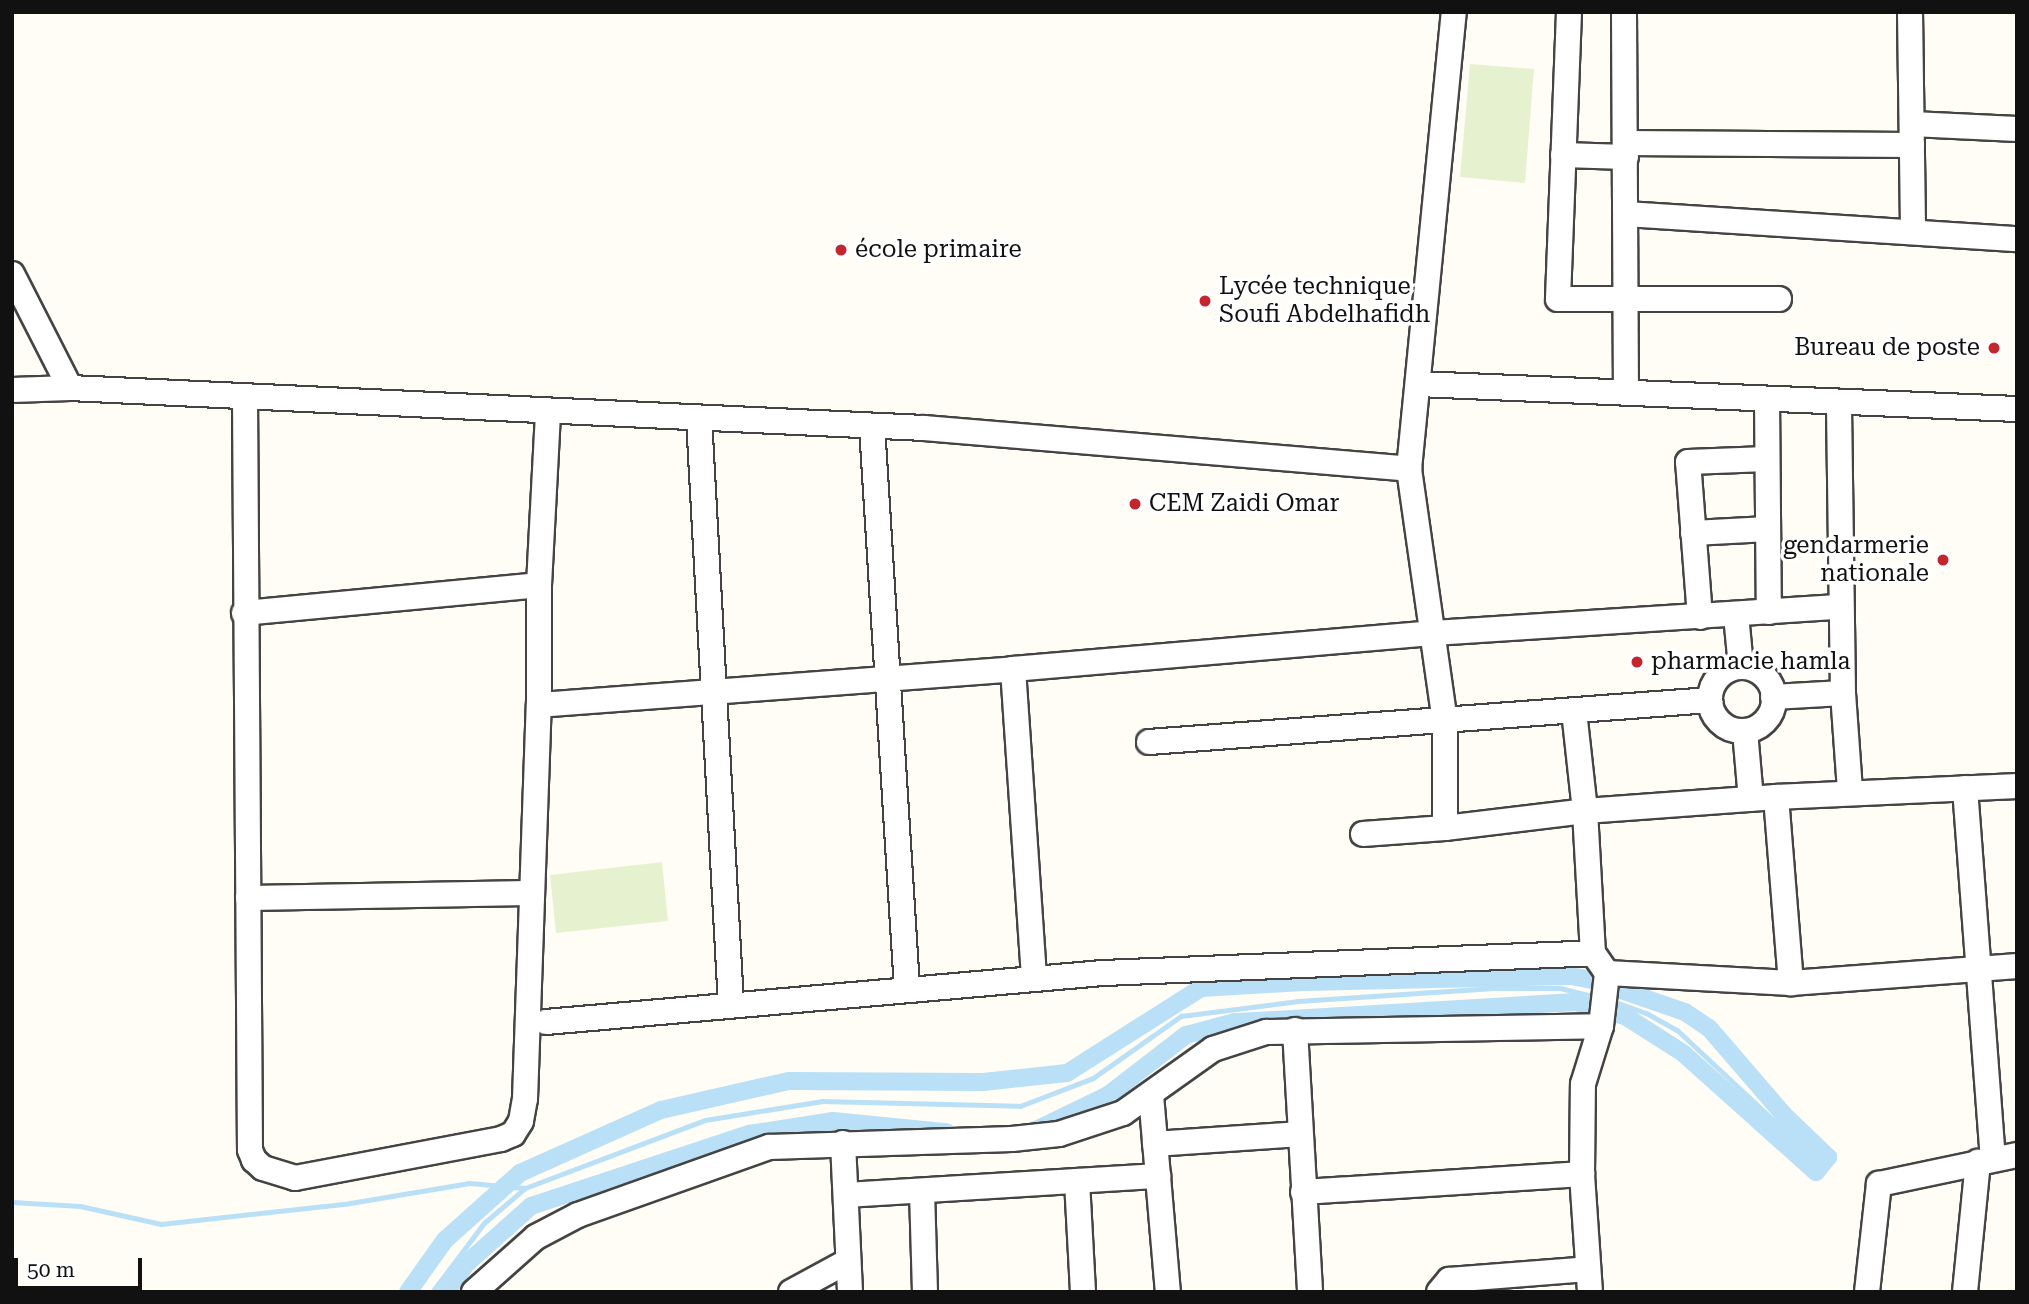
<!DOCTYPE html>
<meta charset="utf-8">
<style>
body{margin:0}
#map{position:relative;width:2029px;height:1304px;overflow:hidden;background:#fffdf5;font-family:"Roboto Serif",serif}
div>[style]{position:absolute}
.pitch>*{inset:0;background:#e6f2cf}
.stream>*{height:5px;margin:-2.5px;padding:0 2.5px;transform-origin:2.5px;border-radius:2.5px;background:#b9e0f7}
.canal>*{height:18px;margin:-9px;padding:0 9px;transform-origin:9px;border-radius:9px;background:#b9e0f7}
.roads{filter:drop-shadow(2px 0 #444) drop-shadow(-2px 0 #444) drop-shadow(0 2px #444) drop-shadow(0 -2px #444)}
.minor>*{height:24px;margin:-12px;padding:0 12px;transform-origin:12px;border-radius:12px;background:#fff}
.minor>.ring{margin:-12px;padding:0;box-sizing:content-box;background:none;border:24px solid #fff;border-radius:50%}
.dots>*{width:19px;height:19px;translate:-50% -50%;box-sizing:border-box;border:4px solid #fff;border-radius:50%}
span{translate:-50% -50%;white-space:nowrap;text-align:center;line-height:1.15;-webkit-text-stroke:7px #fff;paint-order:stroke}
.poi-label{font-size:24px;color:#111}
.left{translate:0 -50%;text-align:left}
.right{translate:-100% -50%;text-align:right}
.frame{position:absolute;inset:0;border:14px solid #111;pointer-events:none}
.scale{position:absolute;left:14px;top:1258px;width:128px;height:32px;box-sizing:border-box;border:4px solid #111;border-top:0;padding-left:9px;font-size:21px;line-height:24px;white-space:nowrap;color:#111;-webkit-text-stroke:5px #fff;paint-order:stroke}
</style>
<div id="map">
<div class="pitch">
<div style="clip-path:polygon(1470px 64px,1534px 69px,1525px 183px,1460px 177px)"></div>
<div style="clip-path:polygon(662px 862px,668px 921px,556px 933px,550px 875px)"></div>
</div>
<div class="stream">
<div style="left:1610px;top:1000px;width:38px;rotate:20deg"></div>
<div style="left:1646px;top:1013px;width:35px;rotate:29deg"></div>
<div style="left:1677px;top:1030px;width:189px;rotate:43.1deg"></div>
<div style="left:12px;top:1202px;width:68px;rotate:3.4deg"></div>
<div style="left:80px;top:1206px;width:83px;rotate:12.5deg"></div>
<div style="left:161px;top:1224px;width:190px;rotate:-6.3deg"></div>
<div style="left:350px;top:1203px;width:121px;rotate:-9.5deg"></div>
<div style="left:469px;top:1183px;width:56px;rotate:5.1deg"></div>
<div style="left:432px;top:1292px;width:86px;rotate:-53deg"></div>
<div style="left:484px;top:1223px;width:54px;rotate:-40.5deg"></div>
<div style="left:525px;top:1188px;width:192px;rotate:-20.7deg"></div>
<div style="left:705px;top:1120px;width:119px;rotate:-9.2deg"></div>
<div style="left:822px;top:1101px;width:198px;rotate:1.4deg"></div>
<div style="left:1020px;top:1106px;width:78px;rotate:-21deg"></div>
<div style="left:1093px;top:1078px;width:108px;rotate:-35.2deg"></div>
<div style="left:1181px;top:1016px;width:118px;rotate:-7.3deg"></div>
<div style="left:1298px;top:1001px;width:196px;rotate:-3.8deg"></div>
<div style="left:1494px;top:988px;width:66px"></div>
<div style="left:1560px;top:988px;width:38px;rotate:14deg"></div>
</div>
<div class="canal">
<div style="left:408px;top:1292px;width:64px;rotate:-54.6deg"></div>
<div style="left:445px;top:1240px;width:101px;rotate:-41.8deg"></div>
<div style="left:520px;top:1173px;width:154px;rotate:-24.1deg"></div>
<div style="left:661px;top:1110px;width:131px;rotate:-12.8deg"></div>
<div style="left:789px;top:1081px;width:194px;rotate:0.3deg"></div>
<div style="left:983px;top:1082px;width:84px;rotate:-6.1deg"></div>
<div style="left:1067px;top:1073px;width:159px;rotate:-32.4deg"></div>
<div style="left:1201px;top:988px;width:102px;rotate:-3.4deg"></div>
<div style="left:1303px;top:982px;width:268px;rotate:-1.3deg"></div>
<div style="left:1571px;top:976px;width:21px;rotate:11deg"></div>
<div style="left:1592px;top:980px;width:98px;rotate:19deg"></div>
<div style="left:1685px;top:1012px;width:29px;rotate:34deg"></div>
<div style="left:1709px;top:1028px;width:115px;rotate:49.2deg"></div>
<div style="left:1784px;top:1115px;width:61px;rotate:43.7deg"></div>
<div style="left:1828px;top:1157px;width:19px;rotate:129deg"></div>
<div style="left:1816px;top:1172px;width:178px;rotate:-138.2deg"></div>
<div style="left:1683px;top:1053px;width:69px;rotate:-147.5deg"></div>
<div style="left:1625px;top:1016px;width:51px;rotate:-164.1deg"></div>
<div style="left:1576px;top:1002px;width:342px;rotate:176.6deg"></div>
<div style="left:1235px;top:1022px;width:51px;rotate:165.1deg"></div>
<div style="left:1186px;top:1035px;width:98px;rotate:142.4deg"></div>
<div style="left:1108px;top:1095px;width:82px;rotate:154.1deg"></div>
<div style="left:447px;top:1292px;width:34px;rotate:-56deg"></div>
<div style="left:466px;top:1264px;width:87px;rotate:-41.7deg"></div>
<div style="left:531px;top:1206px;width:230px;rotate:-18.3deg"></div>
<div style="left:749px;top:1134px;width:85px;rotate:-8.8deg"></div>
<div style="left:833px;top:1121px;width:114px;rotate:5.6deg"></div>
</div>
<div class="roads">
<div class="minor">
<div style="left:1569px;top:12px;width:287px;rotate:92.2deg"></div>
<div style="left:1558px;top:299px;width:221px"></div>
<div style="left:1624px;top:12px;width:381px;rotate:89.7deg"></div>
<div style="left:1910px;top:12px;width:220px;rotate:89.2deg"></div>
<div style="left:1912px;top:124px;width:105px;rotate:2.7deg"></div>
<div style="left:1626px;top:143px;width:286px;rotate:0.4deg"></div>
<div style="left:1563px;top:155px;width:63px;rotate:1.8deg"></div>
<div style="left:1626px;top:214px;width:392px;rotate:3.7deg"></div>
<div style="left:12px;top:274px;width:128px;rotate:63deg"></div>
<div style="left:1418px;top:384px;width:600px;rotate:2.39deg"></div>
<div style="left:12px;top:390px;width:58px;rotate:-2deg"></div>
<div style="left:70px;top:388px;width:855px;rotate:2.68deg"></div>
<div style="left:924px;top:428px;width:487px;rotate:4.8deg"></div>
<div style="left:245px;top:397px;width:753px;rotate:89.62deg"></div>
<div style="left:250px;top:1150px;width:11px;rotate:68deg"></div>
<div style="left:254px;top:1160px;width:12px;rotate:42deg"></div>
<div style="left:263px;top:1168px;width:34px;rotate:17deg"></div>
<div style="left:295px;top:1178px;width:210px;rotate:-10.7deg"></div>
<div style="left:501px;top:1139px;width:13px;rotate:-23deg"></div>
<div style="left:513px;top:1134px;width:15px;rotate:-58deg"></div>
<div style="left:521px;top:1121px;width:22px;rotate:-80deg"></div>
<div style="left:525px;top:1099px;width:394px;rotate:-88deg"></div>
<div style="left:539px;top:705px;width:120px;rotate:-90deg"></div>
<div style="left:539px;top:585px;width:174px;rotate:-87deg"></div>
<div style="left:1767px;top:399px;width:213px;rotate:89.5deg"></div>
<div style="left:699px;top:418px;width:588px;rotate:86.88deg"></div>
<div style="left:872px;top:426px;width:564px;rotate:86.44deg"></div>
<div style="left:1693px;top:533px;width:75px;rotate:-3.1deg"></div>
<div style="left:244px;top:613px;width:296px;rotate:-5.4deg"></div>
<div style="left:1736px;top:615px;width:52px;rotate:84.5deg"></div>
<div style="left:1700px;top:617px;width:155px;rotate:-94.4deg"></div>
<div style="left:1688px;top:462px;width:79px;rotate:-2.2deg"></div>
<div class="ring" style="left:1710px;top:667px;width:40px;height:40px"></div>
<div style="left:1013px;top:669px;width:310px;rotate:86.1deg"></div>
<div style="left:1843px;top:693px;width:98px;rotate:85.9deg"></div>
<div style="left:1773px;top:697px;width:70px;rotate:-3.3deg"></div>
<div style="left:1843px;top:693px;width:291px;rotate:-90.8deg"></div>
<div style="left:539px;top:705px;width:475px;rotate:-4.3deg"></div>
<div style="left:1013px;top:669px;width:423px;rotate:-4.9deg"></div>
<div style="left:1434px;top:633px;width:408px;rotate:-3.7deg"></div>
<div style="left:1574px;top:711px;width:101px;rotate:83.7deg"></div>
<div style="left:1585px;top:811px;width:142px;rotate:86.8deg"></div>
<div style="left:1593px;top:953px;width:24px;rotate:55deg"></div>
<div style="left:1607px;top:973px;width:184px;rotate:3.1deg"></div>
<div style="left:1791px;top:983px;width:227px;rotate:-4.3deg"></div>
<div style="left:1745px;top:731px;width:68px;rotate:85deg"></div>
<div style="left:1149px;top:742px;width:563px;rotate:-4.28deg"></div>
<div style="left:1965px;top:788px;width:372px;rotate:85.7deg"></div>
<div style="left:1776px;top:797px;width:187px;rotate:85.4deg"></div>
<div style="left:1445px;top:828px;width:106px;rotate:-90deg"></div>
<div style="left:1445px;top:722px;width:256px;rotate:-98.1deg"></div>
<div style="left:1409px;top:469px;width:459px;rotate:-84.4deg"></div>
<div style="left:1363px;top:834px;width:82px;rotate:-4.2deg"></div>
<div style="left:1445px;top:828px;width:141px;rotate:-6.9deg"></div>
<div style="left:1585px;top:811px;width:192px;rotate:-4.2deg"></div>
<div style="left:1776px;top:797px;width:241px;rotate:-2.6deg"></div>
<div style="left:248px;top:898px;width:283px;rotate:-1deg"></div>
<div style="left:546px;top:1022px;width:559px;rotate:-5.03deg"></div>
<div style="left:1103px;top:973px;width:490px;rotate:-2.3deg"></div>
<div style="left:1295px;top:1030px;width:262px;rotate:86.7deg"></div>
<div style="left:1151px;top:1095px;width:198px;rotate:85.1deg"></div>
<div style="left:843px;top:1143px;width:149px;rotate:87.3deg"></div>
<div style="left:1155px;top:1144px;width:145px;rotate:-3.9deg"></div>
<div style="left:1077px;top:1181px;width:111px;rotate:86.9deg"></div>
<div style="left:922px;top:1191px;width:101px;rotate:88.3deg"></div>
<div style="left:1303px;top:1192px;width:280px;rotate:-3.7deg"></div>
<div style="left:846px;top:1195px;width:313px;rotate:-3.5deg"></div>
<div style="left:474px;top:1292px;width:83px;rotate:-41.6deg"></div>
<div style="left:536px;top:1237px;width:47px;rotate:-27.6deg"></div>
<div style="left:578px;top:1215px;width:203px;rotate:-19.6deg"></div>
<div style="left:769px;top:1147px;width:243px;rotate:-1.9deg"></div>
<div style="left:1012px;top:1139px;width:47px;rotate:-6.1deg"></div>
<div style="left:1059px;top:1134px;width:67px;rotate:-18.2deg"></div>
<div style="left:1123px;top:1113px;width:110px;rotate:-35.4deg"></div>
<div style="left:1213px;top:1049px;width:56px;rotate:-17.8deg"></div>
<div style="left:1266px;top:1032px;width:335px;rotate:-1deg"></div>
<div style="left:791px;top:1292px;width:65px;rotate:-28.5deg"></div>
<div style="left:1439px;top:1292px;width:16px;rotate:-50deg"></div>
<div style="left:1449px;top:1280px;width:139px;rotate:-4.5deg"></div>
<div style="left:1590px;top:1292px;width:118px;rotate:-93.9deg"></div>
<div style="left:1582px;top:1174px;width:90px;rotate:-89.4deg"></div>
<div style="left:1583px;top:1084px;width:61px;rotate:-72.8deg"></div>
<div style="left:1601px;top:1026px;width:53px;rotate:-83.5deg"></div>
<div style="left:1867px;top:1292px;width:109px;rotate:-83.7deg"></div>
<div style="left:1879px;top:1184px;width:141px;rotate:-11.9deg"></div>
<div style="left:1965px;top:1292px;width:131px;rotate:-84.3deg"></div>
</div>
</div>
<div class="dots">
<div style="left:841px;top:250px;background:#c4262e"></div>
<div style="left:1205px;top:301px;background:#c4262e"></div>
<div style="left:1994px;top:348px;background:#c4262e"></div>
<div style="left:1135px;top:504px;background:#c4262e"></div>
<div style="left:1943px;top:560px;background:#c4262e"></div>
<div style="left:1637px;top:662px;background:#c4262e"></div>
</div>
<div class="poi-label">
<span class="left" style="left:855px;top:250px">école primaire</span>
<span class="left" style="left:1219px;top:301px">Lycée technique<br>Soufi Abdelhafidh</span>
<span class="right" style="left:1980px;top:348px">Bureau de poste</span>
<span class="left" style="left:1149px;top:504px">CEM Zaidi Omar</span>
<span class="right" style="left:1929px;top:560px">gendarmerie<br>nationale</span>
<span class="left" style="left:1651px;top:662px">pharmacie hamla</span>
</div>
<div class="frame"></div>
<div class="scale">50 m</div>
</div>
